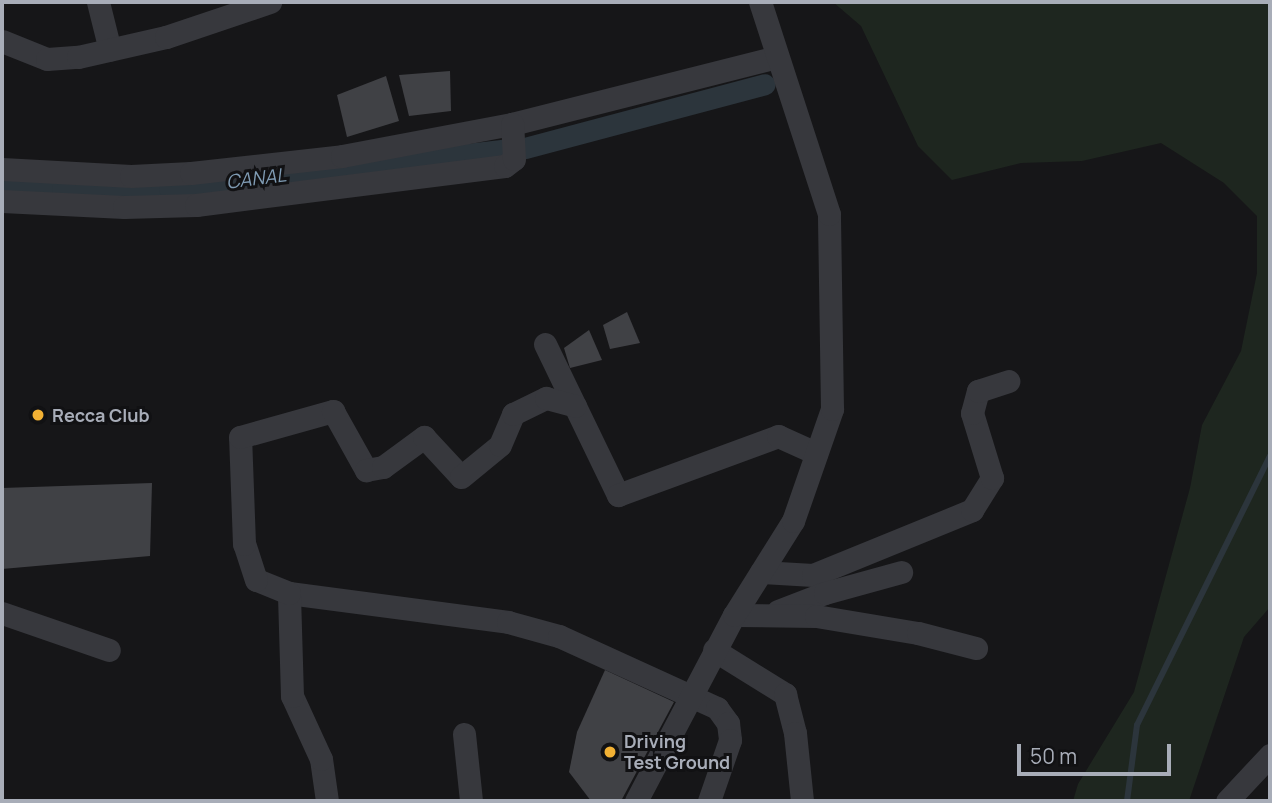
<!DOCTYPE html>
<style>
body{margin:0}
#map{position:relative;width:1272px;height:803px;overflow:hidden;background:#161618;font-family:Manrope,sans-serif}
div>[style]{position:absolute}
.green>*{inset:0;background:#1e261f}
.stream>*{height:6px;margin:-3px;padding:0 3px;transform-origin:3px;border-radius:3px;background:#2c353c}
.canal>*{height:21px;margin:-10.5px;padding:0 10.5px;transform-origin:10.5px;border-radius:10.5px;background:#2c353c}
.building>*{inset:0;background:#404145}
.street>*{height:23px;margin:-11.5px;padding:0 11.5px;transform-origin:11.5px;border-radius:11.5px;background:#37383d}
.dots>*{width:19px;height:19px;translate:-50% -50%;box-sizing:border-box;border:4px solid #111113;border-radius:50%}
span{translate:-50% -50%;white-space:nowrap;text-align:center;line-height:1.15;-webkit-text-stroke:6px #111113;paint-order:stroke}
.poi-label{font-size:18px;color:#a8adb8;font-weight:700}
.left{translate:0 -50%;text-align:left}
.water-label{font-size:19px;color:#7f9bb3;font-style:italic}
.frame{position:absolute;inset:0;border:4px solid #a8adb8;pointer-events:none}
.scale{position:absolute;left:1017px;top:744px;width:154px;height:32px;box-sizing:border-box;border:4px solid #a8adb8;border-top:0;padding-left:9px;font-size:21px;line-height:24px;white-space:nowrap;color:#a8adb8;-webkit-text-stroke:5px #111113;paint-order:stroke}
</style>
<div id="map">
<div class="green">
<div style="clip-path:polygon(833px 2px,1270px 2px,1270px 607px,1244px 637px,1189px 801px,1073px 801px,1078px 784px,1134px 692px,1190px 488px,1202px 425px,1241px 351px,1257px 273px,1257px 216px,1224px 183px,1161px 143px,1082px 161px,1021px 163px,952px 180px,918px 146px,861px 26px)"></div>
</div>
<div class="stream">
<div style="left:1127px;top:801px;width:77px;rotate:-82.5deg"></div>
<div style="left:1137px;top:725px;width:300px;rotate:-63.7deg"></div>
</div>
<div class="canal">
<div style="left:525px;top:148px;width:248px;rotate:-14.9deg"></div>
<div style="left:2px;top:183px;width:60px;rotate:4.8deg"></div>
<div style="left:62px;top:188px;width:107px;rotate:0.5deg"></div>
<div style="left:169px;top:189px;width:341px;rotate:-6.7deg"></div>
</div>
<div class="building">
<div style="clip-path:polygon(450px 71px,451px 111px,409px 116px,399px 75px)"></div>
<div style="clip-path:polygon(386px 76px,399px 121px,347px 137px,337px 95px)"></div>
<div style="clip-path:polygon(627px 312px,640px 343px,610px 349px,603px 325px)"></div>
<div style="clip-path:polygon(589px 330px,602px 360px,570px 368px,564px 348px)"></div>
<div style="clip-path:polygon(152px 483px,150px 556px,2px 569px,2px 488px)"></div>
<div style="clip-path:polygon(605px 670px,674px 702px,621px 801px,591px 801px,569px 772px,577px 732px)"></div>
</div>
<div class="street">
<div style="left:98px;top:2px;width:49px;rotate:76deg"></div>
<div style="left:2px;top:41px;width:48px;rotate:21.8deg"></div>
<div style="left:47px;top:59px;width:31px;rotate:-4deg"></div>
<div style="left:78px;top:57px;width:90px;rotate:-12.8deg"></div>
<div style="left:166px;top:37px;width:110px;rotate:-18.6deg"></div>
<div style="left:2px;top:169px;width:129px;rotate:3.1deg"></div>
<div style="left:131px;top:176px;width:60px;rotate:-2.9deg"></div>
<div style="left:191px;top:173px;width:152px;rotate:-6.4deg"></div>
<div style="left:342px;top:156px;width:173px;rotate:-10.7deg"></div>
<div style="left:512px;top:124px;width:273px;rotate:-14.2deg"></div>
<div style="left:2px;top:201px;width:122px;rotate:2.8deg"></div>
<div style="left:124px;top:207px;width:72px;rotate:-1.6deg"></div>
<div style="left:196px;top:205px;width:311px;rotate:-7.2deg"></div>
<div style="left:505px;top:166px;width:11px;rotate:-38deg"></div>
<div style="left:514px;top:159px;width:35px;rotate:-93deg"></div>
<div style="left:545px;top:344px;width:168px;rotate:64.2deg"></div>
<div style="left:618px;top:495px;width:171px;rotate:-20.2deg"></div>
<div style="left:778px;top:436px;width:42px;rotate:24.1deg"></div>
<div style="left:761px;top:572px;width:52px;rotate:3.3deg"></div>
<div style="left:813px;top:575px;width:172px;rotate:-22.2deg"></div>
<div style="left:972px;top:510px;width:38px;rotate:-58deg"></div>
<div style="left:992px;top:478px;width:68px;rotate:-107.1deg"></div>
<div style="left:972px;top:413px;width:23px;rotate:-75deg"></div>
<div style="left:978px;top:391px;width:32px;rotate:-18deg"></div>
<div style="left:289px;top:593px;width:221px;rotate:7.5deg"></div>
<div style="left:508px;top:622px;width:53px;rotate:15.4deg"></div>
<div style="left:559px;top:636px;width:174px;rotate:24.5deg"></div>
<div style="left:717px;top:708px;width:19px;rotate:54deg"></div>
<div style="left:728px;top:723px;width:17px;rotate:83deg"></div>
<div style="left:730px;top:740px;width:65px;rotate:109deg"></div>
<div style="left:778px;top:611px;width:50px;rotate:-21deg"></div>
<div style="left:825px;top:593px;width:79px;rotate:-15.4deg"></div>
<div style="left:2px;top:613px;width:113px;rotate:19.1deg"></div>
<div style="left:734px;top:615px;width:82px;rotate:0.7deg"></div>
<div style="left:816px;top:616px;width:103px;rotate:9.5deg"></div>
<div style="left:918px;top:633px;width:60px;rotate:14.5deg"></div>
<div style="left:714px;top:650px;width:84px;rotate:31.8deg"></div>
<div style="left:785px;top:694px;width:40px;rotate:75.6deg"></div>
<div style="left:795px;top:733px;width:68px;rotate:84.1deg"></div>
<div style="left:464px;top:734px;width:67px;rotate:84deg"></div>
<div style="left:327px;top:801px;width:42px;rotate:-98.1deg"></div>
<div style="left:321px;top:759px;width:69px;rotate:-114.7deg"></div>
<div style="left:292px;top:696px;width:103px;rotate:-91.7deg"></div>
<div style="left:289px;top:593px;width:35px;rotate:-158deg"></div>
<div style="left:256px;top:580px;width:38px;rotate:-108deg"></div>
<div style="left:244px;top:544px;width:107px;rotate:-92.1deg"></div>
<div style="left:240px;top:437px;width:97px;rotate:-15.6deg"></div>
<div style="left:333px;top:411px;width:68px;rotate:60.8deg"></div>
<div style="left:366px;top:470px;width:17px;rotate:-10deg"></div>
<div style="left:383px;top:467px;width:51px;rotate:-36.2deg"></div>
<div style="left:424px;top:437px;width:54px;rotate:47.2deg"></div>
<div style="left:461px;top:477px;width:50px;rotate:-39.4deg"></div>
<div style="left:500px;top:445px;width:34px;rotate:-67deg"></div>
<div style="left:513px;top:414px;width:37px;rotate:-26deg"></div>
<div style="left:546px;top:398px;width:30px;rotate:15deg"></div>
<div style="left:636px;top:801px;width:210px;rotate:-62.2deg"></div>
<div style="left:734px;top:615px;width:111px;rotate:-57.9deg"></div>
<div style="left:793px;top:521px;width:119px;rotate:-70.8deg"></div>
<div style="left:832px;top:409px;width:195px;rotate:-90.9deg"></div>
<div style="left:829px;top:214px;width:223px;rotate:-108deg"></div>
<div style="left:1227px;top:801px;width:63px;rotate:-46.9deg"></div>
</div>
<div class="dots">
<div style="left:38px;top:415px;background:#f2b134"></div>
<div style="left:610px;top:752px;background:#f2b134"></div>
</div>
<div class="poi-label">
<span class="left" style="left:52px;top:415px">Recca Club</span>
<span class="left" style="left:624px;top:752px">Driving<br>Test Ground</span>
</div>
<div class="water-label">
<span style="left:256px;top:179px;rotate:-7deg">CANAL</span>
</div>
<div class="frame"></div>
<div class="scale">50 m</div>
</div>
